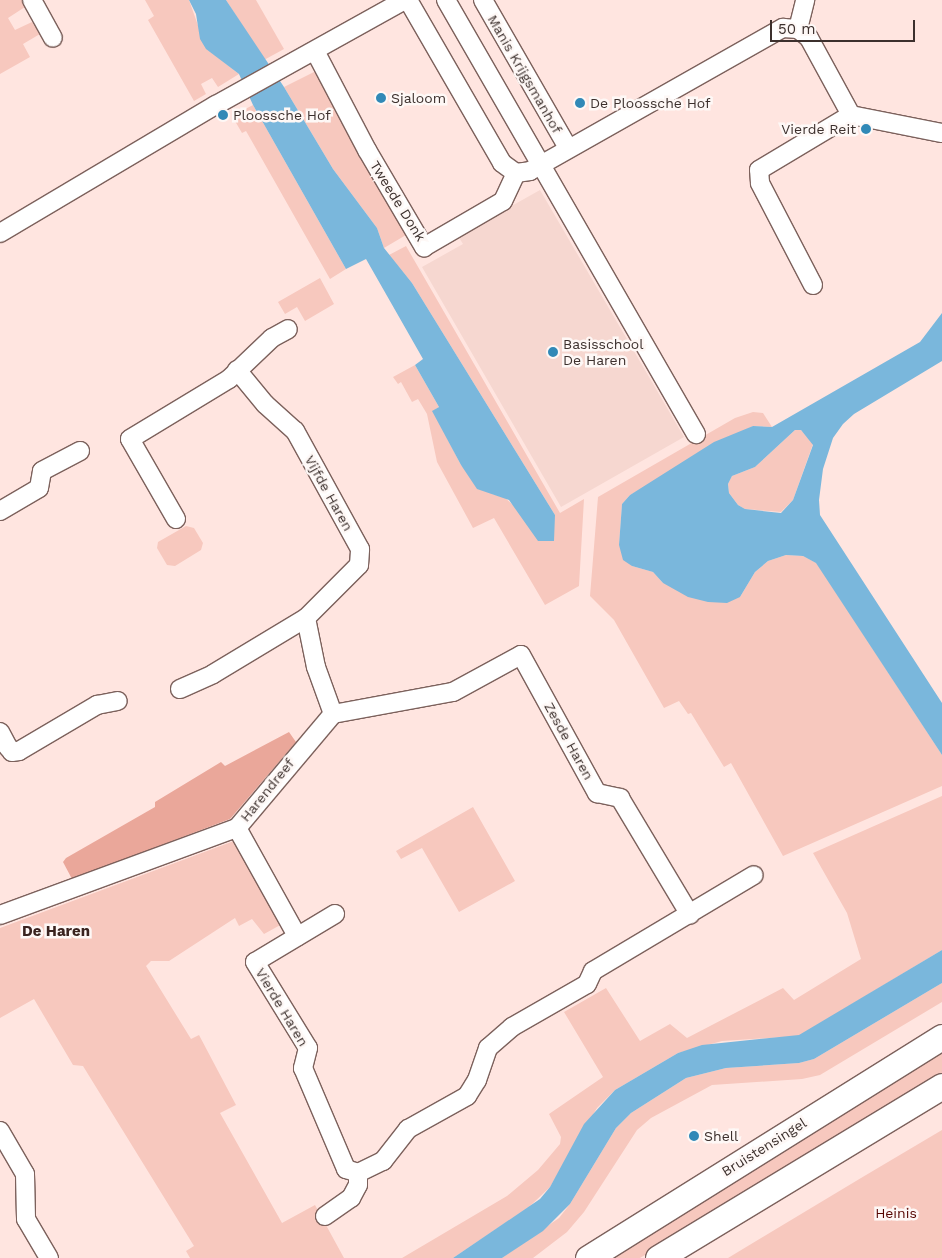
<!DOCTYPE html>
<style>
body{margin:0}
#map{position:relative;width:942px;height:1258px;overflow:hidden;background:#ffe5e0;font-family:"Work Sans",sans-serif}
div>[style]{position:absolute}
.built>*{inset:0;background:#f6d7d0}
.green>*{inset:0;background:#f7c8be}
.forest>*{inset:0;background:#eaa79a}
.water>*{inset:0;background:#7ab7dc}
.roads{filter:drop-shadow(1px 0 #7c615c) drop-shadow(-1px 0 #7c615c) drop-shadow(0 1px #7c615c) drop-shadow(0 -1px #7c615c)}
.street>*{height:18px;margin:-9px;padding:0 9px;transform-origin:9px;border-radius:9px;background:#fff}
.secondary>*{height:25px;margin:-12.5px;padding:0 12.5px;transform-origin:12.5px;border-radius:12.5px;background:#fff}
.dots>*{width:14px;height:14px;translate:-50% -50%;box-sizing:border-box;border:2px solid #fef8f6;border-radius:50%}
span{translate:-50% -50%;white-space:nowrap;text-align:center;line-height:1.15;-webkit-text-stroke:5px #fef8f6;paint-order:stroke}
.street-label{font-size:14px;color:#3c302d}
.poi-label{font-size:14px;color:#3c302d}
.left{translate:0 -50%;text-align:left}
.right{translate:-100% -50%;text-align:right}
.park-label{font-size:14px;color:#560500}
.neighbourhood-label{font-size:15px;color:#3a231f;font-weight:700}
.scale{position:absolute;left:770px;top:20px;width:145px;height:22px;box-sizing:border-box;border:2px solid #3c302d;border-top:0;padding-left:6px;font-size:15px;line-height:18px;white-space:nowrap;color:#3c302d;-webkit-text-stroke:4px #fef8f6;paint-order:stroke}
</style>
<div id="map">
<div class="built">
<div style="clip-path:polygon(540px 190px,684px 437px,561px 507px,422px 267px,463px 244px,458px 236px)"></div>
</div>
<div class="green">
<div style="clip-path:polygon(0 0,27px 0,28px 5px,8px 18px,15px 30px,32px 22px,40px 34px,23px 44px,30px 57px,0 74px)"></div>
<div style="clip-path:polygon(145px 0,189px 0,206px 48px,239px 74px,218px 87px,212px 78px,201px 84px,206px 94px,194px 101px,148px 20px,154px 16px)"></div>
<div style="clip-path:polygon(226px 0,256px 0,284px 49px,264px 60px)"></div>
<div style="clip-path:polygon(318px 70px,411px 232px,384px 248px,377px 228px,333px 169px,284px 87px)"></div>
<div style="clip-path:polygon(253px 105px,346px 269px,330px 279px,246px 131px,242px 133px,232px 116px)"></div>
<div style="clip-path:polygon(406px 246px,560px 513px,584px 499px,579px 586px,545px 605px,494px 518px,473px 528px,437px 462px,427px 414px,418px 399px,412px 402px,401px 382px,398px 384px,393px 377px,415px 365px,439px 407px,433px 411px,461px 465px,492px 494px,504px 497px,513px 505px,555px 515px,412px 283px,389px 255px)"></div>
<div style="clip-path:polygon(320px 278px,334px 304px,305px 321px,297px 307px,285px 314px,278px 302px)"></div>
<div style="clip-path:polygon(753px 412px,763px 413px,772px 427px,753px 426px,630px 495px,622px 504px,619px 545px,632px 566px,653px 572px,663px 583px,740px 597px,755px 572px,768px 561px,786px 555px,803px 556px,817px 563px,942px 755px,942px 786px,783px 856px,731px 763px,724px 767px,691px 713px,688px 714px,679px 701px,664px 708px,614px 620px,590px 596px,598px 497px,735px 418px)"></div>
<div style="clip-path:polygon(795px 430px,801px 430px,813px 444px,793px 500px,781px 512px,745px 509px,738px 505px,729px 493px,728px 484px,732px 476px,755px 467px)"></div>
<div style="clip-path:polygon(186px 526px,194px 528px,203px 543px,201px 550px,175px 566px,167px 565px,157px 548px,158px 542px)"></div>
<div style="clip-path:polygon(942px 796px,942px 950px,799px 1036px,722px 1041px,678px 1053px,615px 1090px,597px 1108px,550px 1187px,529px 1207px,453px 1258px,402px 1258px,507px 1196px,538px 1170px,560px 1144px,561px 1137px,549px 1114px,603px 1077px,564px 1012px,606px 988px,640px 1041px,670px 1024px,687px 1038px,783px 988px,794px 1000px,861px 959px,847px 913px,813px 853px)"></div>
<div style="clip-path:polygon(473px 807px,515px 881px,459px 912px,422px 848px,401px 859px,396px 851px)"></div>
<div style="clip-path:polygon(234px 841px,284px 923px,264px 934px,252px 919px,239px 926px,235px 918px,169px 961px,151px 961px,146px 966px,191px 1039px,199px 1035px,236px 1105px,220px 1113px,282px 1223px,315px 1205px,344px 1258px,190px 1258px,186px 1251px,194px 1246px,83px 1066px,73px 1065px,34px 999px,0 1018px,0 928px)"></div>
<div style="clip-path:polygon(942px 983px,942px 1002px,820px 1075px,802px 1079px,712px 1085px,651px 1118px,637px 1130px,584px 1212px,567px 1232px,533px 1258px,502px 1258px,559px 1218px,570px 1204px,616px 1128px,631px 1113px,686px 1078px,726px 1068px,799px 1063px,814px 1059px)"></div>
<div style="clip-path:polygon(942px 1049px,942px 1075px,640px 1258px,605px 1258px)"></div>
<div style="clip-path:polygon(942px 1130px,942px 1258px,728px 1258px,861px 1178px)"></div>
</div>
<div class="forest">
<div style="clip-path:polygon(289px 732px,296px 742px,230px 819px,72px 879px,63px 862px,66px 858px,155px 807px,155px 802px,221px 762px,225px 766px)"></div>
</div>
<div class="water">
<div style="clip-path:polygon(189px 0,226px 0,284px 87px,333px 169px,377px 228px,384px 248px,412px 283px,555px 515px,554px 541px,538px 541px,509px 500px,477px 489px,461px 465px,432px 411px,439px 407px,415px 365px,423px 359px,366px 259px,346px 269px,253px 105px,239px 74px,206px 49px,200px 39px,196px 14px)"></div>
<div style="clip-path:polygon(evenodd,942px 313px,942px 361px,854px 414px,843px 424px,833px 438px,823px 469px,819px 500px,820px 515px,942px 703px,942px 755px,816px 563px,803px 556px,786px 555px,768px 561px,755px 572px,740px 597px,727px 603px,708px 602px,688px 597px,663px 583px,653px 572px,632px 566px,623px 560px,619px 545px,622px 504px,630px 495px,714px 442px,753px 426px,772px 427px,920px 342px,942px 313px,795px 430px,801px 430px,813px 445px,793px 500px,781px 513px,745px 509px,738px 505px,729px 493px,728px 484px,732px 476px,755px 467px,795px 430px)"></div>
<div style="clip-path:polygon(942px 950px,942px 983px,814px 1059px,799px 1063px,726px 1068px,686px 1078px,631px 1113px,616px 1128px,570px 1204px,543px 1231px,502px 1258px,453px 1258px,540px 1199px,550px 1187px,584px 1124px,615px 1090px,678px 1053px,702px 1045px,799px 1035px)"></div>
</div>
<div class="roads">
<div class="street">
<div style="left:32px;top:0;width:43px;rotate:61.1deg"></div>
<div style="left:408px;top:0;width:188px;rotate:60deg"></div>
<div style="left:502px;top:163px;width:17px;rotate:36deg"></div>
<div style="left:516px;top:173px;width:14px;rotate:-8deg"></div>
<div style="left:530px;top:171px;width:291px;rotate:-29.5deg"></div>
<div style="left:783px;top:28px;width:15px;rotate:4deg"></div>
<div style="left:798px;top:29px;width:14px;rotate:39deg"></div>
<div style="left:809px;top:38px;width:88px;rotate:61.4deg"></div>
<div style="left:851px;top:115px;width:93px;rotate:11.2deg"></div>
<div style="left:446px;top:0;width:501px;rotate:60.06deg"></div>
<div style="left:483px;top:0;width:171px;rotate:60.1deg"></div>
<div style="left:798px;top:29px;width:30px;rotate:-76deg"></div>
<div style="left:315px;top:51px;width:112px;rotate:62.3deg"></div>
<div style="left:367px;top:150px;width:113px;rotate:59.6deg"></div>
<div style="left:424px;top:247px;width:91px;rotate:-30.2deg"></div>
<div style="left:503px;top:201px;width:31px;rotate:-65deg"></div>
<div style="left:0;top:233px;width:251px;rotate:-30.7deg"></div>
<div style="left:216px;top:105px;width:216px;rotate:-29.1deg"></div>
<div style="left:813px;top:285px;width:115px;rotate:-117.5deg"></div>
<div style="left:760px;top:183px;width:13px;rotate:-94deg"></div>
<div style="left:759px;top:170px;width:107px;rotate:-30.9deg"></div>
<div style="left:0;top:511px;width:45px;rotate:-30.5deg"></div>
<div style="left:39px;top:488px;width:17px;rotate:-80deg"></div>
<div style="left:42px;top:471px;width:43px;rotate:-27.8deg"></div>
<div style="left:176px;top:519px;width:92px;rotate:-119.9deg"></div>
<div style="left:130px;top:439px;width:116px;rotate:-31.2deg"></div>
<div style="left:229px;top:379px;width:59px;rotate:-43.6deg"></div>
<div style="left:272px;top:338px;width:18px;rotate:-29deg"></div>
<div style="left:306px;top:618px;width:50px;rotate:78.5deg"></div>
<div style="left:316px;top:667px;width:50px;rotate:70.1deg"></div>
<div style="left:180px;top:689px;width:36px;rotate:-24deg"></div>
<div style="left:213px;top:674px;width:109px;rotate:-31.1deg"></div>
<div style="left:306px;top:618px;width:75px;rotate:-45deg"></div>
<div style="left:359px;top:565px;width:16px;rotate:-86deg"></div>
<div style="left:360px;top:549px;width:135px;rotate:-118.8deg"></div>
<div style="left:295px;top:431px;width:40px;rotate:-138deg"></div>
<div style="left:265px;top:404px;width:44px;rotate:-129.5deg"></div>
<div style="left:0;top:732px;width:17px;rotate:62deg"></div>
<div style="left:8px;top:747px;width:6px;rotate:51deg"></div>
<div style="left:12px;top:752px;width:7px;rotate:-8deg"></div>
<div style="left:19px;top:751px;width:91px;rotate:-30.5deg"></div>
<div style="left:97px;top:705px;width:21px;rotate:-11deg"></div>
<div style="left:237px;top:828px;width:124px;rotate:60.9deg"></div>
<div style="left:335px;top:914px;width:93px;rotate:149deg"></div>
<div style="left:255px;top:962px;width:101px;rotate:58.4deg"></div>
<div style="left:308px;top:1048px;width:21px;rotate:104deg"></div>
<div style="left:303px;top:1068px;width:110px;rotate:66.9deg"></div>
<div style="left:346px;top:1169px;width:13px;rotate:18deg"></div>
<div style="left:358px;top:1173px;width:28px;rotate:-26deg"></div>
<div style="left:383px;top:1161px;width:41px;rotate:-52deg"></div>
<div style="left:408px;top:1129px;width:68px;rotate:-29.2deg"></div>
<div style="left:467px;top:1096px;width:19px;rotate:-58deg"></div>
<div style="left:477px;top:1080px;width:34px;rotate:-71deg"></div>
<div style="left:488px;top:1048px;width:32px;rotate:-41deg"></div>
<div style="left:512px;top:1027px;width:86px;rotate:-29.8deg"></div>
<div style="left:587px;top:984px;width:14px;rotate:-65deg"></div>
<div style="left:593px;top:971px;width:187px;rotate:-30.8deg"></div>
<div style="left:0;top:915px;width:252px;rotate:-20.2deg"></div>
<div style="left:237px;top:828px;width:149px;rotate:-49.9deg"></div>
<div style="left:333px;top:714px;width:122px;rotate:-10.4deg"></div>
<div style="left:453px;top:692px;width:77px;rotate:-28.6deg"></div>
<div style="left:521px;top:655px;width:158px;rotate:61.2deg"></div>
<div style="left:597px;top:793px;width:24px;rotate:12deg"></div>
<div style="left:620px;top:798px;width:136px;rotate:59.1deg"></div>
<div style="left:0;top:1131px;width:50px;rotate:59.8deg"></div>
<div style="left:25px;top:1174px;width:45px;rotate:88.7deg"></div>
<div style="left:26px;top:1219px;width:45px;rotate:59.5deg"></div>
<div style="left:325px;top:1216px;width:32px;rotate:-35deg"></div>
<div style="left:351px;top:1198px;width:15px;rotate:-62deg"></div>
<div style="left:358px;top:1185px;width:12px;rotate:-90deg"></div>
</div>
<div class="secondary">
<div style="left:588px;top:1258px;width:417px;rotate:-32deg"></div>
<div style="left:658px;top:1258px;width:332px;rotate:-31.2deg"></div>
</div>
</div>
<div class="dots">
<div style="left:381px;top:98px;background:#3189b7"></div>
<div style="left:580px;top:103px;background:#3189b7"></div>
<div style="left:223px;top:115px;background:#3189b7"></div>
<div style="left:866px;top:129px;background:#3189b7"></div>
<div style="left:553px;top:352px;background:#3189b7"></div>
<div style="left:694px;top:1136px;background:#3189b7"></div>
</div>
<div class="street-label">
<span style="left:525px;top:74px;rotate:60deg">Manis Krijgsmanhof</span>
<span style="left:398px;top:201px;rotate:58deg">Tweede Donk</span>
<span style="left:329px;top:493px;rotate:61deg">Vijfde Haren</span>
<span style="left:569px;top:741px;rotate:61deg">Zesde Haren</span>
<span style="left:267px;top:790px;rotate:-51deg">Harendreef</span>
<span style="left:282px;top:1007px;rotate:59deg">Vierde Haren</span>
<span style="left:764px;top:1147px;rotate:-32deg">Bruistensingel</span>
</div>
<div class="poi-label">
<span class="left" style="left:391px;top:98px">Sjaloom</span>
<span class="left" style="left:590px;top:103px">De Ploossche Hof</span>
<span class="left" style="left:233px;top:115px">Ploossche Hof</span>
<span class="right" style="left:856px;top:129px">Vierde Reit</span>
<span class="left" style="left:563px;top:352px">Basisschool<br>De Haren</span>
<span class="left" style="left:704px;top:1136px">Shell</span>
</div>
<div class="park-label">
<span style="left:896px;top:1213px">Heinis</span>
</div>
<div class="neighbourhood-label">
<span style="left:56px;top:932px">De Haren</span>
</div>
<div class="scale">50 m</div>
</div>
